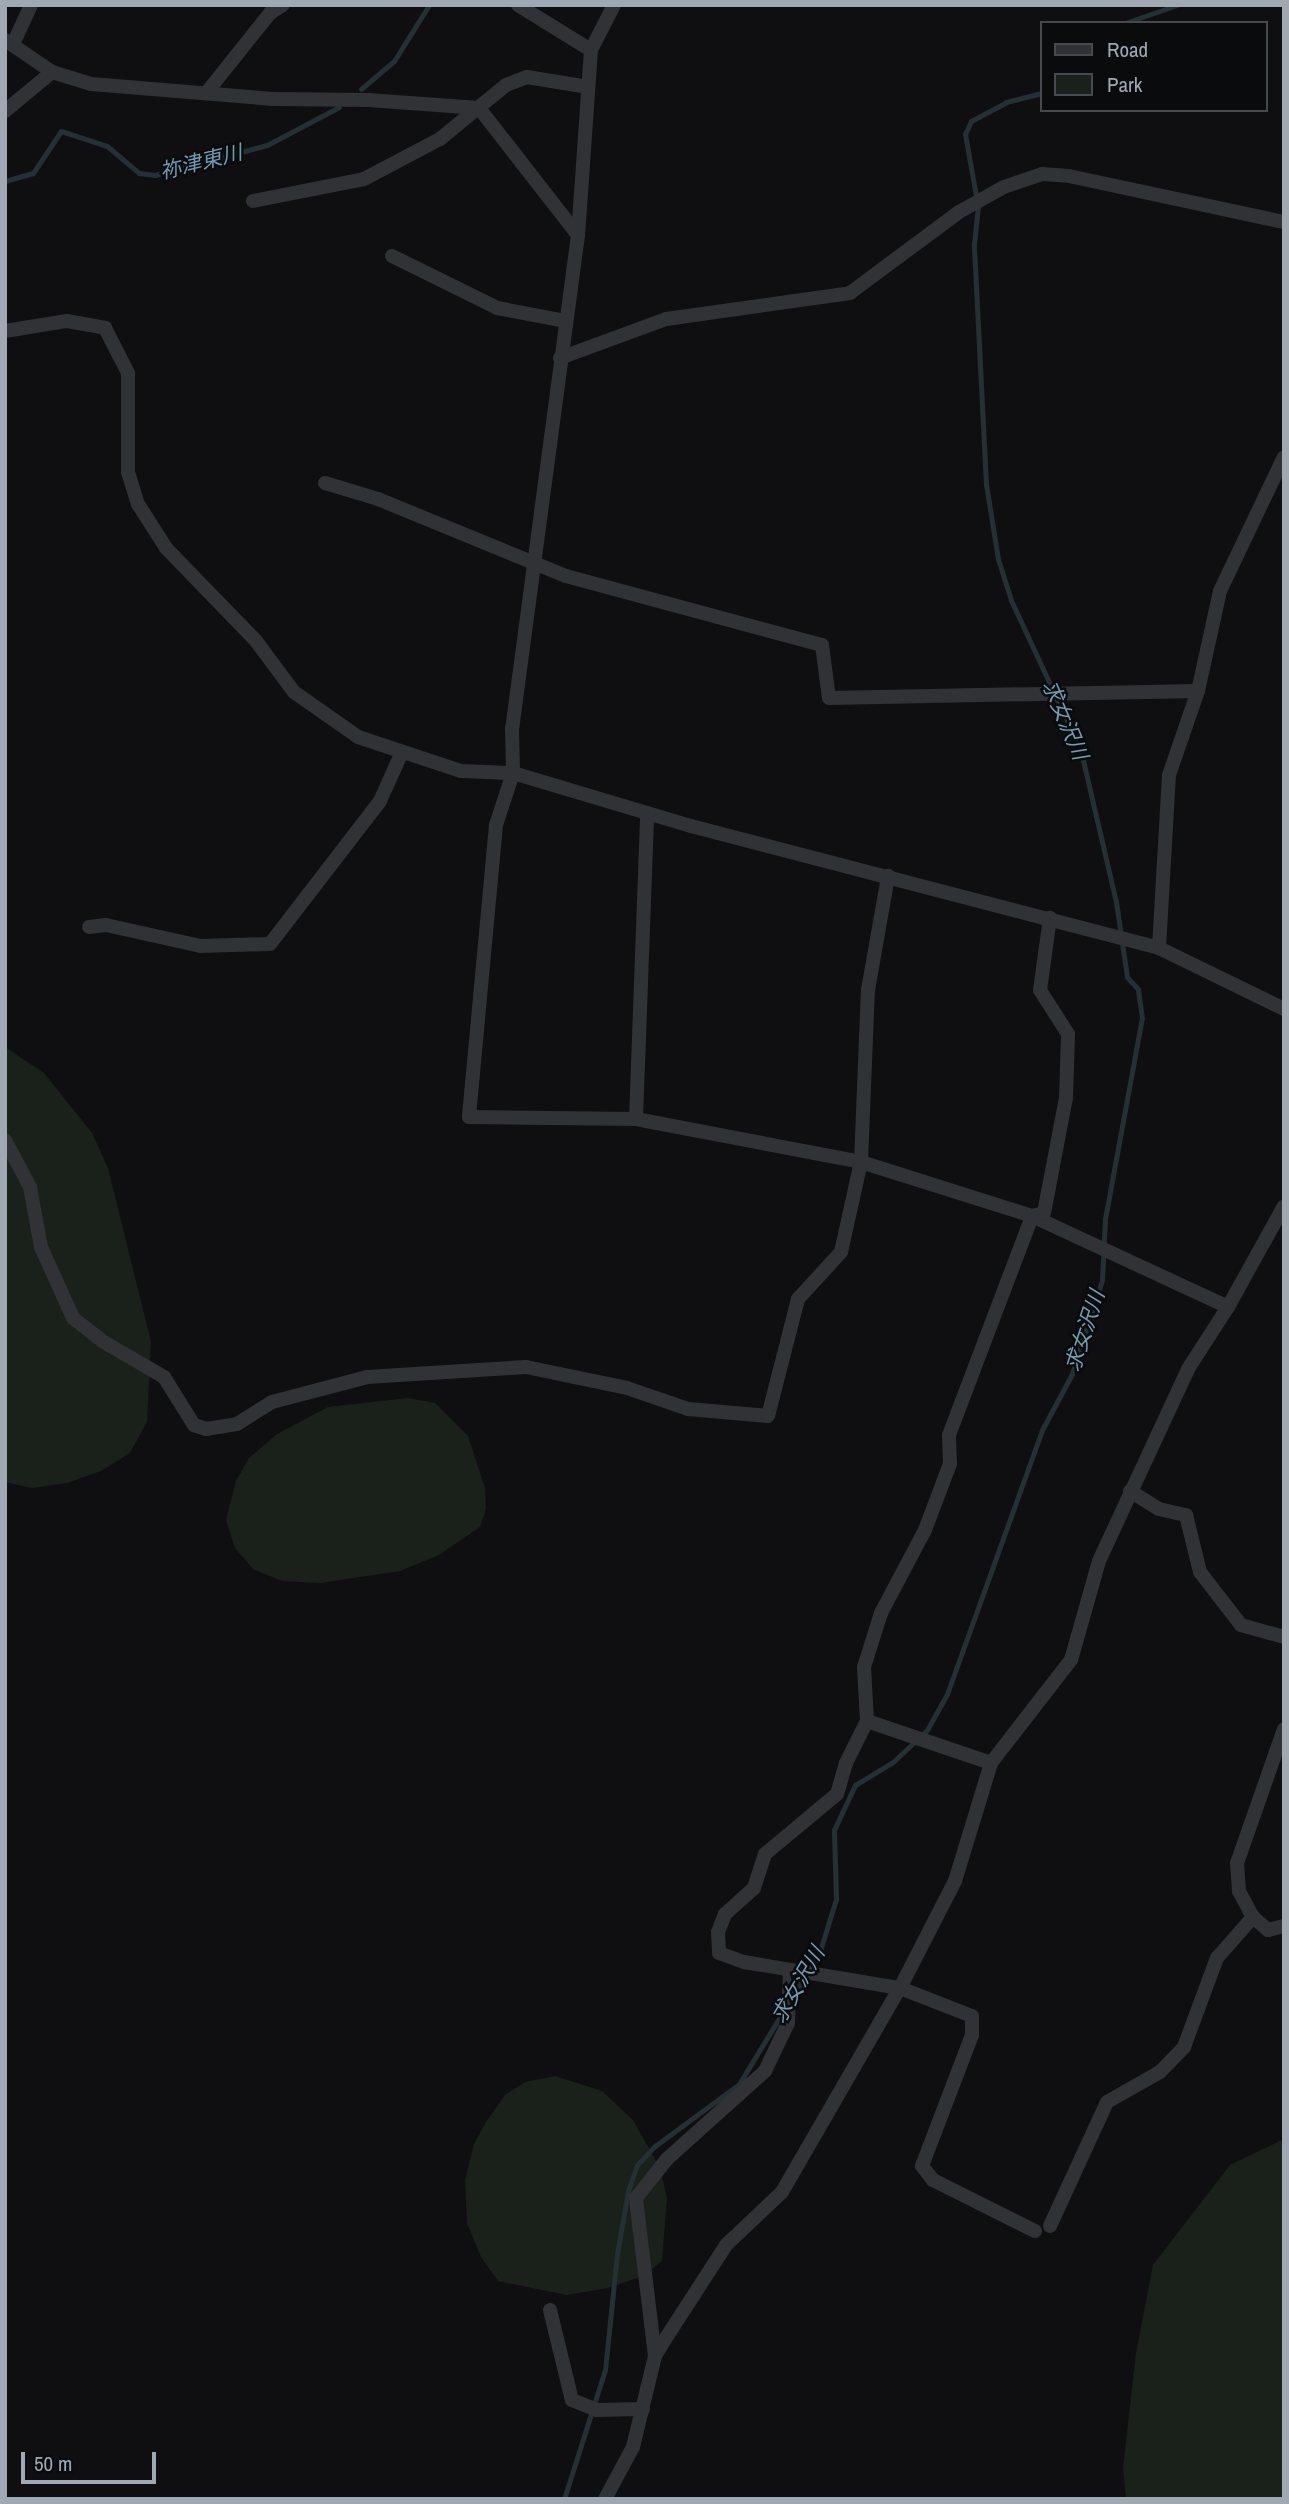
<!DOCTYPE html>
<meta charset="utf-8">
<style>
body{margin:0}
#map{position:relative;width:1289px;height:2504px;overflow:hidden;background:#0f0f11;font-family:"Archivo Narrow","Noto Sans JP",sans-serif}
div>[style]{position:absolute}
.green>*{inset:0;background:#19211a}
.stream>*{height:5px;margin:-2.5px;padding:0 2.5px;transform-origin:2.5px;border-radius:2.5px;background:#253035}
.minor>*{height:14px;margin:-7px;padding:0 7px;transform-origin:7px;border-radius:7px;background:#303236}
span{translate:-50% -50%;white-space:nowrap;text-align:center;line-height:1.15;-webkit-text-stroke:5px #0a0b0c;paint-order:stroke}
.water-label{font-size:21px;color:#739cb2;font-style:italic}
.frame{position:absolute;inset:0;border:7px solid #9fa8b3;pointer-events:none}
.legend{position:absolute;left:1040px;top:21px;width:228px;height:91px;box-sizing:border-box;background:#0a0b0c;border:2px solid #464a4f;margin:0;padding:9px 12px;list-style:none;font-size:21px;color:#9fa8b3}
.legend li{display:flex;align-items:center;gap:14px;height:35px}
.legend b{width:35px;border:2px solid #464a4f}
.scale{position:absolute;left:21px;top:2452px;width:135px;height:32px;box-sizing:border-box;border:4px solid #9fa8b3;border-top:0;padding-left:9px;font-size:21px;line-height:24px;white-space:nowrap;color:#9fa8b3;-webkit-text-stroke:5px #0a0b0c;paint-order:stroke}
</style>
<div id="map">
<div class="green">
<div style="clip-path:polygon(5px 1047px,44px 1073px,92px 1133px,108px 1168px,151px 1342px,147px 1422px,130px 1453px,101px 1471px,67px 1483px,32px 1488px,5px 1482px)"></div>
<div style="clip-path:polygon(408px 1398px,435px 1403px,468px 1436px,485px 1488px,486px 1509px,480px 1527px,439px 1555px,400px 1571px,320px 1583px,282px 1581px,253px 1569px,235px 1548px,226px 1520px,236px 1481px,249px 1458px,277px 1434px,328px 1407px)"></div>
<div style="clip-path:polygon(555px 2076px,602px 2091px,633px 2120px,660px 2168px,667px 2198px,662px 2261px,643px 2276px,608px 2288px,567px 2295px,498px 2281px,481px 2257px,467px 2223px,465px 2180px,474px 2144px,486px 2122px,505px 2095px,525px 2082px)"></div>
<div style="clip-path:polygon(1284px 2139px,1284px 2499px,1126px 2499px,1123px 2468px,1136px 2353px,1153px 2265px,1230px 2165px)"></div>
</div>
<div class="stream">
<div style="left:1125px;top:23px;width:55px;rotate:-19.1deg"></div>
<div style="left:361px;top:89px;width:43px;rotate:-40.3deg"></div>
<div style="left:394px;top:61px;width:66px;rotate:-58deg"></div>
<div style="left:5px;top:181px;width:29px;rotate:-16deg"></div>
<div style="left:33px;top:173px;width:50px;rotate:-56.3deg"></div>
<div style="left:61px;top:131px;width:48px;rotate:18.1deg"></div>
<div style="left:107px;top:146px;width:42px;rotate:40.2deg"></div>
<div style="left:139px;top:173px;width:16px;rotate:7deg"></div>
<div style="left:155px;top:175px;width:116px;rotate:-15deg"></div>
<div style="left:267px;top:145px;width:81px;rotate:-27.8deg"></div>
<div style="left:793px;top:1996px;width:52px;rotate:-59deg"></div>
<div style="left:820px;top:1951px;width:54px;rotate:-72.9deg"></div>
<div style="left:836px;top:1899px;width:69px;rotate:-91.7deg"></div>
<div style="left:834px;top:1830px;width:50px;rotate:-65deg"></div>
<div style="left:855px;top:1785px;width:44px;rotate:-31.2deg"></div>
<div style="left:893px;top:1762px;width:47px;rotate:-43.3deg"></div>
<div style="left:927px;top:1730px;width:41px;rotate:-60.9deg"></div>
<div style="left:947px;top:1694px;width:283px;rotate:-70.2deg"></div>
<div style="left:1043px;top:1428px;width:61px;rotate:-61.8deg"></div>
<div style="left:1072px;top:1374px;width:99px;rotate:-72.3deg"></div>
<div style="left:1102px;top:1280px;width:61px;rotate:-87.2deg"></div>
<div style="left:1105px;top:1219px;width:204px;rotate:-79.6deg"></div>
<div style="left:1142px;top:1018px;width:29px;rotate:-98deg"></div>
<div style="left:1138px;top:989px;width:16px;rotate:-133deg"></div>
<div style="left:1127px;top:977px;width:76px;rotate:-98.3deg"></div>
<div style="left:1116px;top:902px;width:155px;rotate:-103.1deg"></div>
<div style="left:1081px;top:751px;width:166px;rotate:-114.9deg"></div>
<div style="left:1011px;top:600px;width:43px;rotate:-107.6deg"></div>
<div style="left:998px;top:559px;width:76px;rotate:-99.1deg"></div>
<div style="left:986px;top:484px;width:240px;rotate:-92.9deg"></div>
<div style="left:974px;top:244px;width:37px;rotate:-84deg"></div>
<div style="left:978px;top:207px;width:74px;rotate:-100.1deg"></div>
<div style="left:965px;top:134px;width:14px;rotate:-65deg"></div>
<div style="left:971px;top:121px;width:40px;rotate:-28deg"></div>
<div style="left:1006px;top:102px;width:37px;rotate:-14deg"></div>
<div style="left:564px;top:2499px;width:135px;rotate:-72.4deg"></div>
<div style="left:605px;top:2370px;width:117px;rotate:-84.1deg"></div>
<div style="left:617px;top:2254px;width:64px;rotate:-80.1deg"></div>
<div style="left:628px;top:2191px;width:28px;rotate:-71deg"></div>
<div style="left:637px;top:2165px;width:26px;rotate:-47deg"></div>
<div style="left:655px;top:2146px;width:104px;rotate:-36.4deg"></div>
<div style="left:739px;top:2084px;width:87px;rotate:-58.7deg"></div>
</div>
<div class="minor">
<div style="left:518px;top:5px;width:86px;rotate:31.7deg"></div>
<div style="left:614px;top:5px;width:51px;rotate:117.1deg"></div>
<div style="left:591px;top:50px;width:185px;rotate:94deg"></div>
<div style="left:578px;top:235px;width:497px;rotate:97.6deg"></div>
<div style="left:512px;top:728px;width:45px;rotate:88.7deg"></div>
<div style="left:513px;top:773px;width:55px;rotate:108.1deg"></div>
<div style="left:496px;top:825px;width:293px;rotate:95.3deg"></div>
<div style="left:469px;top:1117px;width:167px;rotate:0.7deg"></div>
<div style="left:636px;top:1119px;width:229px;rotate:10.8deg"></div>
<div style="left:861px;top:1162px;width:179px;rotate:17.5deg"></div>
<div style="left:1032px;top:1216px;width:216px;rotate:24.9deg"></div>
<div style="left:5px;top:40px;width:57px;rotate:34.2deg"></div>
<div style="left:52px;top:72px;width:41px;rotate:17.1deg"></div>
<div style="left:91px;top:84px;width:183px;rotate:4.7deg"></div>
<div style="left:273px;top:99px;width:95px;rotate:0.6deg"></div>
<div style="left:368px;top:100px;width:111px;rotate:4.1deg"></div>
<div style="left:479px;top:108px;width:161px;rotate:52.1deg"></div>
<div style="left:14px;top:42px;width:41px;rotate:-65.3deg"></div>
<div style="left:207px;top:92px;width:101px;rotate:-51.4deg"></div>
<div style="left:270px;top:13px;width:15px;rotate:-32deg"></div>
<div style="left:5px;top:111px;width:61px;rotate:-39.7deg"></div>
<div style="left:253px;top:201px;width:113px;rotate:-11.2deg"></div>
<div style="left:364px;top:179px;width:86px;rotate:-27.8deg"></div>
<div style="left:440px;top:139px;width:85px;rotate:-39.3deg"></div>
<div style="left:506px;top:85px;width:22px;rotate:-21deg"></div>
<div style="left:527px;top:77px;width:62px;rotate:9.3deg"></div>
<div style="left:392px;top:256px;width:117px;rotate:26.3deg"></div>
<div style="left:497px;top:308px;width:69px;rotate:10.8deg"></div>
<div style="left:5px;top:331px;width:63px;rotate:-9.2deg"></div>
<div style="left:67px;top:321px;width:39px;rotate:10deg"></div>
<div style="left:105px;top:328px;width:51px;rotate:62.9deg"></div>
<div style="left:128px;top:373px;width:99px;rotate:90deg"></div>
<div style="left:128px;top:472px;width:34px;rotate:73deg"></div>
<div style="left:138px;top:504px;width:52px;rotate:57.5deg"></div>
<div style="left:166px;top:548px;width:129px;rotate:45.9deg"></div>
<div style="left:256px;top:641px;width:64px;rotate:53.3deg"></div>
<div style="left:294px;top:692px;width:78px;rotate:35.1deg"></div>
<div style="left:358px;top:737px;width:108px;rotate:18.3deg"></div>
<div style="left:461px;top:771px;width:52px;rotate:2.2deg"></div>
<div style="left:513px;top:773px;width:186px;rotate:16.6deg"></div>
<div style="left:691px;top:826px;width:484px;rotate:14.6deg"></div>
<div style="left:1159px;top:948px;width:139px;rotate:26deg"></div>
<div style="left:560px;top:358px;width:113px;rotate:-20.2deg"></div>
<div style="left:666px;top:319px;width:186px;rotate:-8deg"></div>
<div style="left:850px;top:293px;width:136px;rotate:-36.6deg"></div>
<div style="left:959px;top:212px;width:51px;rotate:-29.1deg"></div>
<div style="left:1004px;top:187px;width:40px;rotate:-18.9deg"></div>
<div style="left:1042px;top:174px;width:27px;rotate:4deg"></div>
<div style="left:1069px;top:176px;width:220px;rotate:12.1deg"></div>
<div style="left:325px;top:483px;width:55px;rotate:16.8deg"></div>
<div style="left:378px;top:499px;width:203px;rotate:22.3deg"></div>
<div style="left:566px;top:576px;width:265px;rotate:15.1deg"></div>
<div style="left:822px;top:645px;width:53px;rotate:82.5deg"></div>
<div style="left:829px;top:698px;width:369px;rotate:-1.1deg"></div>
<div style="left:89px;top:927px;width:17px;rotate:-7deg"></div>
<div style="left:106px;top:925px;width:97px;rotate:12.5deg"></div>
<div style="left:201px;top:946px;width:69px;rotate:-1.7deg"></div>
<div style="left:270px;top:944px;width:180px;rotate:-52.4deg"></div>
<div style="left:380px;top:801px;width:54px;rotate:-65.8deg"></div>
<div style="left:1159px;top:948px;width:173px;rotate:-86.7deg"></div>
<div style="left:1169px;top:775px;width:89px;rotate:-71deg"></div>
<div style="left:1198px;top:691px;width:102px;rotate:-77.6deg"></div>
<div style="left:1220px;top:591px;width:148px;rotate:-64.5deg"></div>
<div style="left:636px;top:1119px;width:305px;rotate:-87.9deg"></div>
<div style="left:5px;top:1140px;width:53px;rotate:62deg"></div>
<div style="left:30px;top:1187px;width:61px;rotate:79.6deg"></div>
<div style="left:41px;top:1247px;width:78px;rotate:65.7deg"></div>
<div style="left:73px;top:1318px;width:37px;rotate:38deg"></div>
<div style="left:102px;top:1341px;width:72px;rotate:30.1deg"></div>
<div style="left:164px;top:1377px;width:57px;rotate:58deg"></div>
<div style="left:194px;top:1425px;width:13px;rotate:18deg"></div>
<div style="left:206px;top:1429px;width:31px;rotate:-9deg"></div>
<div style="left:237px;top:1424px;width:41px;rotate:-32.2deg"></div>
<div style="left:272px;top:1402px;width:98px;rotate:-14.7deg"></div>
<div style="left:367px;top:1377px;width:159px;rotate:-3.6deg"></div>
<div style="left:526px;top:1367px;width:103px;rotate:11.7deg"></div>
<div style="left:627px;top:1388px;width:65px;rotate:19deg"></div>
<div style="left:688px;top:1409px;width:80px;rotate:5deg"></div>
<div style="left:768px;top:1416px;width:121px;rotate:-75.6deg"></div>
<div style="left:798px;top:1299px;width:64px;rotate:-47.5deg"></div>
<div style="left:841px;top:1252px;width:92px;rotate:-77.5deg"></div>
<div style="left:861px;top:1162px;width:172px;rotate:-87.7deg"></div>
<div style="left:868px;top:990px;width:116px;rotate:-80deg"></div>
<div style="left:1032px;top:1216px;width:12px;rotate:-14deg"></div>
<div style="left:1044px;top:1213px;width:117px;rotate:-79.2deg"></div>
<div style="left:1066px;top:1098px;width:64px;rotate:-88.2deg"></div>
<div style="left:1068px;top:1034px;width:52px;rotate:-122.5deg"></div>
<div style="left:1040px;top:990px;width:73px;rotate:-82.1deg"></div>
<div style="left:1130px;top:1491px;width:34px;rotate:32deg"></div>
<div style="left:1159px;top:1509px;width:28px;rotate:13deg"></div>
<div style="left:1186px;top:1515px;width:59px;rotate:76.2deg"></div>
<div style="left:1200px;top:1572px;width:67px;rotate:52.3deg"></div>
<div style="left:1241px;top:1625px;width:45px;rotate:15.6deg"></div>
<div style="left:867px;top:1721px;width:47px;rotate:116.6deg"></div>
<div style="left:846px;top:1763px;width:32px;rotate:106deg"></div>
<div style="left:837px;top:1794px;width:94px;rotate:140.2deg"></div>
<div style="left:765px;top:1854px;width:36px;rotate:108deg"></div>
<div style="left:754px;top:1888px;width:39px;rotate:138deg"></div>
<div style="left:725px;top:1914px;width:19px;rotate:111deg"></div>
<div style="left:718px;top:1932px;width:21px;rotate:87deg"></div>
<div style="left:719px;top:1953px;width:27px;rotate:20deg"></div>
<div style="left:744px;top:1962px;width:158px;rotate:9.5deg"></div>
<div style="left:900px;top:1988px;width:77px;rotate:21.3deg"></div>
<div style="left:972px;top:2016px;width:19px;rotate:90deg"></div>
<div style="left:972px;top:2035px;width:140px;rotate:110.9deg"></div>
<div style="left:922px;top:2166px;width:18px;rotate:52deg"></div>
<div style="left:933px;top:2180px;width:114px;rotate:26.6deg"></div>
<div style="left:1284px;top:1729px;width:142px;rotate:109.3deg"></div>
<div style="left:1237px;top:1863px;width:28px;rotate:86deg"></div>
<div style="left:1239px;top:1891px;width:30px;rotate:62deg"></div>
<div style="left:1253px;top:1917px;width:20px;rotate:41deg"></div>
<div style="left:1268px;top:1930px;width:16px;rotate:-14deg"></div>
<div style="left:991px;top:1763px;width:131px;rotate:-161.3deg"></div>
<div style="left:867px;top:1721px;width:54px;rotate:-93.2deg"></div>
<div style="left:864px;top:1667px;width:57px;rotate:-72.5deg"></div>
<div style="left:881px;top:1613px;width:94px;rotate:-62.1deg"></div>
<div style="left:925px;top:1530px;width:71px;rotate:-69.3deg"></div>
<div style="left:950px;top:1464px;width:29px;rotate:-92deg"></div>
<div style="left:949px;top:1435px;width:234px;rotate:-69.2deg"></div>
<div style="left:1050px;top:2226px;width:136px;rotate:-65.3deg"></div>
<div style="left:1107px;top:2102px;width:61px;rotate:-29.5deg"></div>
<div style="left:1160px;top:2072px;width:35px;rotate:-46deg"></div>
<div style="left:1184px;top:2047px;width:95px;rotate:-69.7deg"></div>
<div style="left:1217px;top:1958px;width:55px;rotate:-48.7deg"></div>
<div style="left:550px;top:2310px;width:93px;rotate:76.3deg"></div>
<div style="left:572px;top:2400px;width:27px;rotate:22deg"></div>
<div style="left:597px;top:2410px;width:46px;rotate:-1.2deg"></div>
<div style="left:655px;top:2356px;width:159px;rotate:-96.9deg"></div>
<div style="left:636px;top:2198px;width:50px;rotate:-51.5deg"></div>
<div style="left:667px;top:2159px;width:132px;rotate:-41.9deg"></div>
<div style="left:765px;top:2071px;width:53px;rotate:-64.4deg"></div>
<div style="left:788px;top:2023px;width:52px;rotate:-87.8deg"></div>
<div style="left:605px;top:2499px;width:59px;rotate:-61.7deg"></div>
<div style="left:633px;top:2447px;width:94px;rotate:-76.4deg"></div>
<div style="left:655px;top:2356px;width:17px;rotate:-59deg"></div>
<div style="left:664px;top:2341px;width:114px;rotate:-57.1deg"></div>
<div style="left:726px;top:2245px;width:77px;rotate:-43.4deg"></div>
<div style="left:782px;top:2192px;width:236px;rotate:-60deg"></div>
<div style="left:900px;top:1988px;width:120px;rotate:-62.8deg"></div>
<div style="left:955px;top:1881px;width:123px;rotate:-73deg"></div>
<div style="left:991px;top:1763px;width:130px;rotate:-52.2deg"></div>
<div style="left:1071px;top:1660px;width:103px;rotate:-74.2deg"></div>
<div style="left:1099px;top:1561px;width:212px;rotate:-65.1deg"></div>
<div style="left:1188px;top:1369px;width:74px;rotate:-57.2deg"></div>
<div style="left:1228px;top:1307px;width:115px;rotate:-61deg"></div>
</div>
<div class="water-label">
<span style="left:201px;top:162px;rotate:-14deg">祢津東川</span>
<span style="left:1065px;top:720px;rotate:67deg">求女沢川</span>
<span style="left:1085px;top:1331px;rotate:-72deg">求女沢川</span>
<span style="left:798px;top:1985px;rotate:-60deg">求女沢川</span>
</div>
<div class="frame"></div>
<ul class="legend">
<li><b style="height:9px;background:#303236"></b>Road</li>
<li><b style="height:19px;background:#19211a"></b>Park</li>
</ul>
<div class="scale">50 m</div>
</div>
